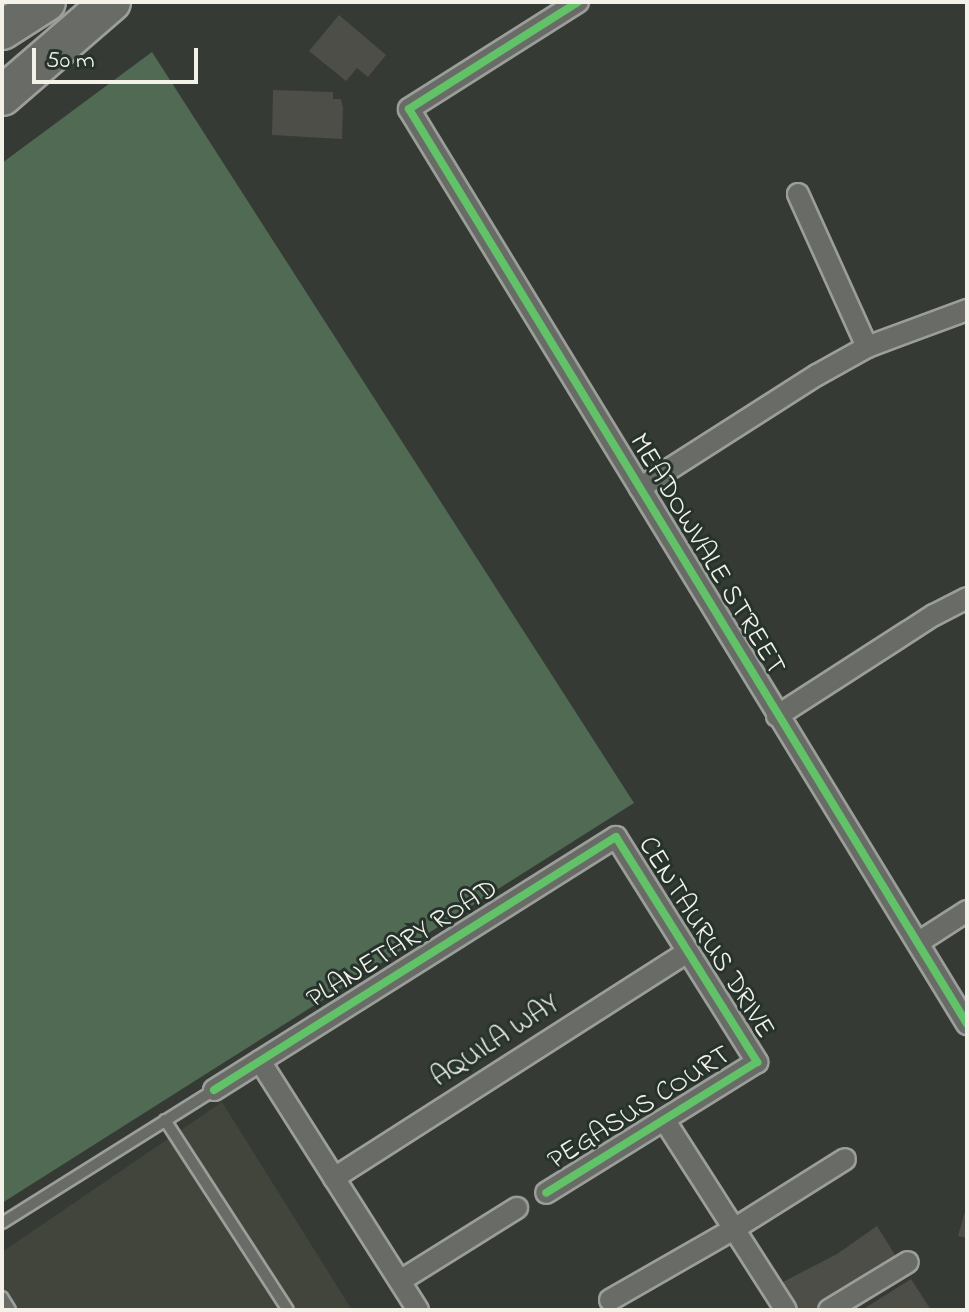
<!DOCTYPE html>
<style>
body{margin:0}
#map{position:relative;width:969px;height:1312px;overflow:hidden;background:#353a35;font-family:"Indie Flower",sans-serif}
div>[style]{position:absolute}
.built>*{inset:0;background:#41453b}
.green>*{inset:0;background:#506a54}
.building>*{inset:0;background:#4d4e48}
.roads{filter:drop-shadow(2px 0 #9c9e9a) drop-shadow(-2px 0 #9c9e9a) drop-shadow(0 2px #9c9e9a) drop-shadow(0 -2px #9c9e9a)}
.lane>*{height:10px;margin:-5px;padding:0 5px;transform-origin:5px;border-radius:5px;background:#686b66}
.street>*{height:20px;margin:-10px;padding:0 10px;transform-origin:10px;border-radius:10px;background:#686b66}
.highway>*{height:38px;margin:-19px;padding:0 19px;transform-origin:19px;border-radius:19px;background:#686b66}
.cycleway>*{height:8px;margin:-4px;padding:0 4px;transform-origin:4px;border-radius:4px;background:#61c268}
span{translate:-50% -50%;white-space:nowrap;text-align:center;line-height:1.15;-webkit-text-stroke:6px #26332d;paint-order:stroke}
.street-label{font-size:28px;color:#f4f1e8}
.frame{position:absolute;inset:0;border:4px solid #f4f1e8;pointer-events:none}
.scale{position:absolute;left:32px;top:48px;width:166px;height:36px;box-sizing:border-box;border:4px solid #f4f1e8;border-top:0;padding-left:10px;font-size:24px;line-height:28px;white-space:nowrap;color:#f4f1e8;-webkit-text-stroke:6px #26332d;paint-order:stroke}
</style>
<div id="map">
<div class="built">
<div style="clip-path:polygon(222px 1102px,352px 1310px,2px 1310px,2px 1252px)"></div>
</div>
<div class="green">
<div style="clip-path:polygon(152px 52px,634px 803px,2px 1203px,2px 163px)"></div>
</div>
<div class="building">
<div style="clip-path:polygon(339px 15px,386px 55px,368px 77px,357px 68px,346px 81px,309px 51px)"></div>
<div style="clip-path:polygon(273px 90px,333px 92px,333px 99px,341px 99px,343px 108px,342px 139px,272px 135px)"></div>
<div style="clip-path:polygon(966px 1208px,967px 1208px,967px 1238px,958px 1236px)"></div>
<div style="clip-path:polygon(877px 1226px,897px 1258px,860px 1278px,818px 1310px,799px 1310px,781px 1283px,837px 1254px)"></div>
<div style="clip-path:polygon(911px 1279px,931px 1310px,862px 1310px)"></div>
</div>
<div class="roads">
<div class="lane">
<div style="left:165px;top:1120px;width:226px;rotate:57.1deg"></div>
<div style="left:2px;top:1223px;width:250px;rotate:-32.1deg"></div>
<div style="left:2px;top:1297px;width:15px;rotate:58deg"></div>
</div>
<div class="street">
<div style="left:578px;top:2px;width:200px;rotate:147.7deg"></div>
<div style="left:409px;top:109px;width:1072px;rotate:58.62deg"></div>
<div style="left:798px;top:194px;width:168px;rotate:65.7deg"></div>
<div style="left:640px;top:488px;width:210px;rotate:-32.6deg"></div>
<div style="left:817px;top:375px;width:57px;rotate:-29.2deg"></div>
<div style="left:867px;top:347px;width:107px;rotate:-20.3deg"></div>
<div style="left:777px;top:716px;width:187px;rotate:-32.8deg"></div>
<div style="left:934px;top:615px;width:37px;rotate:-27deg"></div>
<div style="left:919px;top:942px;width:57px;rotate:-32.9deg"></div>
<div style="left:260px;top:1061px;width:295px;rotate:57.6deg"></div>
<div style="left:214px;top:1090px;width:475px;rotate:-32.2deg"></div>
<div style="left:616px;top:837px;width:266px;rotate:57.9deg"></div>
<div style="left:757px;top:1062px;width:248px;rotate:148.2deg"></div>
<div style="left:665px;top:1121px;width:224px;rotate:57.4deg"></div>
<div style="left:334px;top:1178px;width:419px;rotate:-32.6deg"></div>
<div style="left:400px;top:1281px;width:138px;rotate:-32deg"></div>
<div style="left:610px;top:1300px;width:143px;rotate:-29.8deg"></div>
<div style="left:734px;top:1229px;width:131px;rotate:-32.2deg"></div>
<div style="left:829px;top:1310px;width:92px;rotate:-31.3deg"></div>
</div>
<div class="highway">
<div style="left:2px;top:30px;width:52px;rotate:-32.5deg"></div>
<div style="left:2px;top:96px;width:144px;rotate:-40.8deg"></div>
</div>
</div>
<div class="cycleway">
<div style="left:578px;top:2px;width:200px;rotate:147.7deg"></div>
<div style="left:409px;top:109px;width:1072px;rotate:58.62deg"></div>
<div style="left:214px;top:1090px;width:475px;rotate:-32.2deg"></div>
<div style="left:616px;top:837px;width:266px;rotate:57.9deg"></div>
<div style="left:757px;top:1062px;width:248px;rotate:148.2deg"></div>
</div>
<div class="street-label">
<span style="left:706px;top:555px;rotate:59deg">MEADOWVALE STREET</span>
<span style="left:705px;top:938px;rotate:58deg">CENTAURUS DRIVE</span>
<span style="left:403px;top:945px;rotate:-32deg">PLANETARY ROAD</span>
<span style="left:496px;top:1042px;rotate:-33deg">AQUILA WAY</span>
<span style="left:640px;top:1109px;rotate:-32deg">PEGASUS COURT</span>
</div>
<div class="frame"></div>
<div class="scale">50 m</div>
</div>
